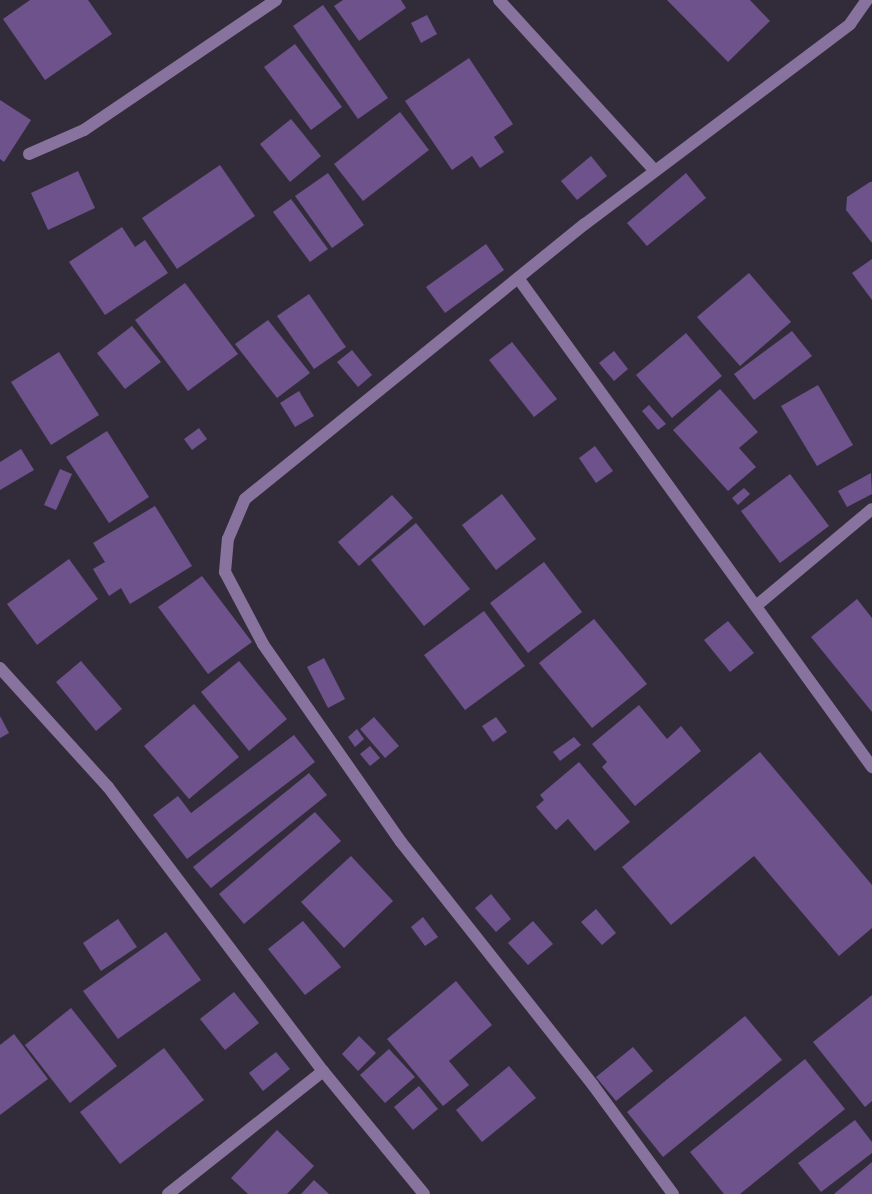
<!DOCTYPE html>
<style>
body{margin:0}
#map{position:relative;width:872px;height:1194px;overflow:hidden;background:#322c3a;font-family:"Alegreya Sans",sans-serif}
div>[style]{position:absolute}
.building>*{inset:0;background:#6e528b}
.minor>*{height:12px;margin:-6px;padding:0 6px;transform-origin:6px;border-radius:6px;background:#88739e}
span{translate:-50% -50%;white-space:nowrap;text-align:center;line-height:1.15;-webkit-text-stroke:4.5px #19161c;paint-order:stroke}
</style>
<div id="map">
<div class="building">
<div style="clip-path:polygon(30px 0,88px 0,112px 34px,45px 80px,3px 19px)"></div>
<div style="clip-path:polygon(343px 0,401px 0,406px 8px,359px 41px,334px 6px)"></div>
<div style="clip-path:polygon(667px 0,750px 0,770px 21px,728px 62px)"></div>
<div style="clip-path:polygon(323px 5px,388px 98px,358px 119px,293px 26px)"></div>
<div style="clip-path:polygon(427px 15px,437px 34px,421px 43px,411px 23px)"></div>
<div style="clip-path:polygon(295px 44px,342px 107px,311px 130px,264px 67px)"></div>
<div style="clip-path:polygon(469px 58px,513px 124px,494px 137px,504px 152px,480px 168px,472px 156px,452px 170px,405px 101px)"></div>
<div style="clip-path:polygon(0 100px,31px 120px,4px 162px,0 159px)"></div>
<div style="clip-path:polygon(400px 112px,429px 150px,363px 201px,334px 164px)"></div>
<div style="clip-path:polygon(291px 119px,321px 156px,290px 182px,260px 144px)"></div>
<div style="clip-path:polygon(591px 156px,607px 176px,577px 200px,561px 181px)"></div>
<div style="clip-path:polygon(220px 165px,255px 216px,177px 269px,142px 218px)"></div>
<div style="clip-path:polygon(78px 171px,95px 208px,48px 230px,31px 193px)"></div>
<div style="clip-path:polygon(328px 173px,364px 225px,332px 248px,295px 196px)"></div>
<div style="clip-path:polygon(686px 173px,706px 198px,647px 246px,627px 223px)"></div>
<div style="clip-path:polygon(870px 182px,872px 182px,872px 243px,846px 210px,847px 197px)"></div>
<div style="clip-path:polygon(291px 199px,328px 249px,310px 262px,273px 212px)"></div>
<div style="clip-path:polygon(122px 227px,135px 247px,145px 240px,168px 273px,105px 315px,69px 262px)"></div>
<div style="clip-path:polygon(486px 244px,504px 270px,445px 313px,426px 287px)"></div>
<div style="clip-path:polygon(872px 259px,872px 300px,852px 273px)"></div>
<div style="clip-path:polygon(749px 273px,791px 322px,740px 366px,697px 317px)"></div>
<div style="clip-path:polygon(185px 283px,238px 354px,188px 391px,135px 320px)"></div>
<div style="clip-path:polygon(309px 294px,346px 347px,314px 369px,277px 316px)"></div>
<div style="clip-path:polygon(268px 320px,310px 373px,277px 398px,235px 344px)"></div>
<div style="clip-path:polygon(132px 326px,161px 362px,125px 389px,97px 353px)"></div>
<div style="clip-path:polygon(792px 331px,812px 356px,754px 400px,734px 374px)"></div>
<div style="clip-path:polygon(686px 333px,722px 376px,672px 418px,636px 375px)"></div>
<div style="clip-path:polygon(512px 342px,557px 399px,534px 417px,489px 360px)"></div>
<div style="clip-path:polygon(352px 350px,372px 375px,358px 387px,337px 362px)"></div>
<div style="clip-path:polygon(614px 351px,628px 369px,614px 381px,599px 363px)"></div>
<div style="clip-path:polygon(59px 352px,99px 415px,51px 445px,11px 382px)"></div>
<div style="clip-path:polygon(818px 385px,853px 445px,817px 466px,781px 406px)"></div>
<div style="clip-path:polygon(720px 389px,758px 432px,739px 448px,756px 467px,728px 491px,673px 430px)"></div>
<div style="clip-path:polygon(299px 391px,314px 416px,295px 427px,280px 403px)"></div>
<div style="clip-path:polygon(649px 405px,666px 424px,658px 430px,642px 411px)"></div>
<div style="clip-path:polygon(199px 428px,207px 439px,192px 450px,184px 439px)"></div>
<div style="clip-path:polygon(107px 431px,149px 497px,109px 523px,66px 457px)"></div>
<div style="clip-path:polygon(595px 446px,613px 471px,596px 483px,579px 458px)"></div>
<div style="clip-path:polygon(21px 449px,34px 470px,0 490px,0 462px)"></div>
<div style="clip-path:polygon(60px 469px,72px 474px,56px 510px,44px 505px)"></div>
<div style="clip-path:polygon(871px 473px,872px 494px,847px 507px,838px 491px)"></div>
<div style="clip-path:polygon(790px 474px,829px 526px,780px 563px,741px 511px)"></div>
<div style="clip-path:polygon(744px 488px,750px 494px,738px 505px,732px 498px)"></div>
<div style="clip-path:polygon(502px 494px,536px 539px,496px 570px,462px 525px)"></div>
<div style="clip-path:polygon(392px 495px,413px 518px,359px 566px,338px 542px)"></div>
<div style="clip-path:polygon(155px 506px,192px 566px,130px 604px,121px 588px,109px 596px,93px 569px,105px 562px,93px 543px)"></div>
<div style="clip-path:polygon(416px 523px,470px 589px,424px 626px,371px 560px)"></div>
<div style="clip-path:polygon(69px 559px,98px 599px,37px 645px,7px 604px)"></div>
<div style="clip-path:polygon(544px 562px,582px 612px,528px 653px,490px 603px)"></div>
<div style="clip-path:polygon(202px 576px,252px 642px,208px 674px,158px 607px)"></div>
<div style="clip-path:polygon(857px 599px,872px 618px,872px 712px,811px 637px)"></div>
<div style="clip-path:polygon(484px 611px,525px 666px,465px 710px,424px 655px)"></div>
<div style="clip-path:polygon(594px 619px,647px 684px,592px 728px,539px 663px)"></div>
<div style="clip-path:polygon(728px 621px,754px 653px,730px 672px,704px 640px)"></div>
<div style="clip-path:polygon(324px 658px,345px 699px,328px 708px,307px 667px)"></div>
<div style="clip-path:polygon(81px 661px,122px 709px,96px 731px,56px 682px)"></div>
<div style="clip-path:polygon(239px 661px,287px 719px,249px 751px,201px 692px)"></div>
<div style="clip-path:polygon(194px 704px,239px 757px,189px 799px,144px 746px)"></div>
<div style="clip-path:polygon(639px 705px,667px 739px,681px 726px,701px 751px,635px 806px,602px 767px,607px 762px,592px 744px)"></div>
<div style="clip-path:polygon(0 716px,9px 733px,0 738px)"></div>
<div style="clip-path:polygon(374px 717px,399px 746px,385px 758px,360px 729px)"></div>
<div style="clip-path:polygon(496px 717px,507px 732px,493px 742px,482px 726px)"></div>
<div style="clip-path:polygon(357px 729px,364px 739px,355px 747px,348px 737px)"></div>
<div style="clip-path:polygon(294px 735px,315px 762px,187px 859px,153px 815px,178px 796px,191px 813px)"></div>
<div style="clip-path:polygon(574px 737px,581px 745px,560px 761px,553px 752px)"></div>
<div style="clip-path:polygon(370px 746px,380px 758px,370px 766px,360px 754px)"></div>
<div style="clip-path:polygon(760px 752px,872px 885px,872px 928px,839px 956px,754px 856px,671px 925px,622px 867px)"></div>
<div style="clip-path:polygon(579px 762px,630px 822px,595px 851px,568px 819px,556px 830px,536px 807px,544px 800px,540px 795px)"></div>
<div style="clip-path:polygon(309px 773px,327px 795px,211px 888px,193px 867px)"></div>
<div style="clip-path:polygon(315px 812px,341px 841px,244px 924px,219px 894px)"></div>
<div style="clip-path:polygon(351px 856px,393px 901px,344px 948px,301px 902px)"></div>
<div style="clip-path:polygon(491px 894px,511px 919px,496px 932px,475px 908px)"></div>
<div style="clip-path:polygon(596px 909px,616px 933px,602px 945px,581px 922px)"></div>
<div style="clip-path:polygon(423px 917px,438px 937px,425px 946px,411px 927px)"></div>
<div style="clip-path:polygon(118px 919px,137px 947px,101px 971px,83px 943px)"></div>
<div style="clip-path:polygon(303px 921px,341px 967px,305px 995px,268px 949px)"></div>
<div style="clip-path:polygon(533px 921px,553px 944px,528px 965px,508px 943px)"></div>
<div style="clip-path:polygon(166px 932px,201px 980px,118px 1039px,83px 991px)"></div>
<div style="clip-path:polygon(456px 981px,492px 1025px,449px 1061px,469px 1085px,443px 1106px,387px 1039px)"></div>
<div style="clip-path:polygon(234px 992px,259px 1023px,225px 1050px,200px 1019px)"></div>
<div style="clip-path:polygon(872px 995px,872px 1101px,865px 1107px,813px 1042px)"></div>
<div style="clip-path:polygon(71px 1008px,117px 1066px,70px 1103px,25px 1045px)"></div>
<div style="clip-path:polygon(745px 1016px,782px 1060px,663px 1157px,627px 1112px)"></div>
<div style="clip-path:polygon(14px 1034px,48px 1079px,0 1115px,0 1045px)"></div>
<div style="clip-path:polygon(359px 1036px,376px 1053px,358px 1071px,342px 1054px)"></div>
<div style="clip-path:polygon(633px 1047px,653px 1071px,616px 1101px,596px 1077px)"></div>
<div style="clip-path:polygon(164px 1048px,204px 1100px,120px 1164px,80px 1112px)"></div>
<div style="clip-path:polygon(389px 1049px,415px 1077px,385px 1103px,360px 1075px)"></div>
<div style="clip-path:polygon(276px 1052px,290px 1069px,263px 1091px,249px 1073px)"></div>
<div style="clip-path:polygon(805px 1059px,845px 1109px,740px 1194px,724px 1194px,690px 1152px)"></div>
<div style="clip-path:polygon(509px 1066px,536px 1098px,482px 1142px,456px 1110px)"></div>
<div style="clip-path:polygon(419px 1086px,438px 1109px,413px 1130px,394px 1107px)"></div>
<div style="clip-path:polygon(855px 1120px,872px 1142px,872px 1153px,821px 1192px,798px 1163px)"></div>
<div style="clip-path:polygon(277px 1130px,314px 1166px,287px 1194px,248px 1194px,231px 1178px)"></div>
<div style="clip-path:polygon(872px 1162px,872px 1194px,834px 1194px)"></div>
<div style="clip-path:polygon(314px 1180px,329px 1194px,301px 1194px)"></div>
</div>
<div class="minor">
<div style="left:499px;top:0;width:231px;rotate:47.6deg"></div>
<div style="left:29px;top:154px;width:60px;rotate:-23.6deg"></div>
<div style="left:84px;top:130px;width:232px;rotate:-34.1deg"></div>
<div style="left:518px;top:278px;width:604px;rotate:54.1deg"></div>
<div style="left:756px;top:606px;width:151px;rotate:-39.9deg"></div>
<div style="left:0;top:668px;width:161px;rotate:47.8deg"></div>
<div style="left:108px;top:787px;width:356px;rotate:52.9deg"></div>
<div style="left:323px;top:1071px;width:159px;rotate:50.6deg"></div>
<div style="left:168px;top:1194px;width:198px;rotate:-38.4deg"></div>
<div style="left:673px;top:1194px;width:135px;rotate:-126.3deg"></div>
<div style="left:593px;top:1085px;width:310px;rotate:-128.3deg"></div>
<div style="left:401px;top:842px;width:241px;rotate:-124.9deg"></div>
<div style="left:263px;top:644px;width:81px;rotate:-117.8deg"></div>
<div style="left:225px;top:572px;width:33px;rotate:-85deg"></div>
<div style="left:228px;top:539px;width:43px;rotate:-67deg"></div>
<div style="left:245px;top:499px;width:437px;rotate:-39deg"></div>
<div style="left:585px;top:224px;width:332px;rotate:-37deg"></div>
<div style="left:850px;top:24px;width:29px;rotate:-55deg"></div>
</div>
</div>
